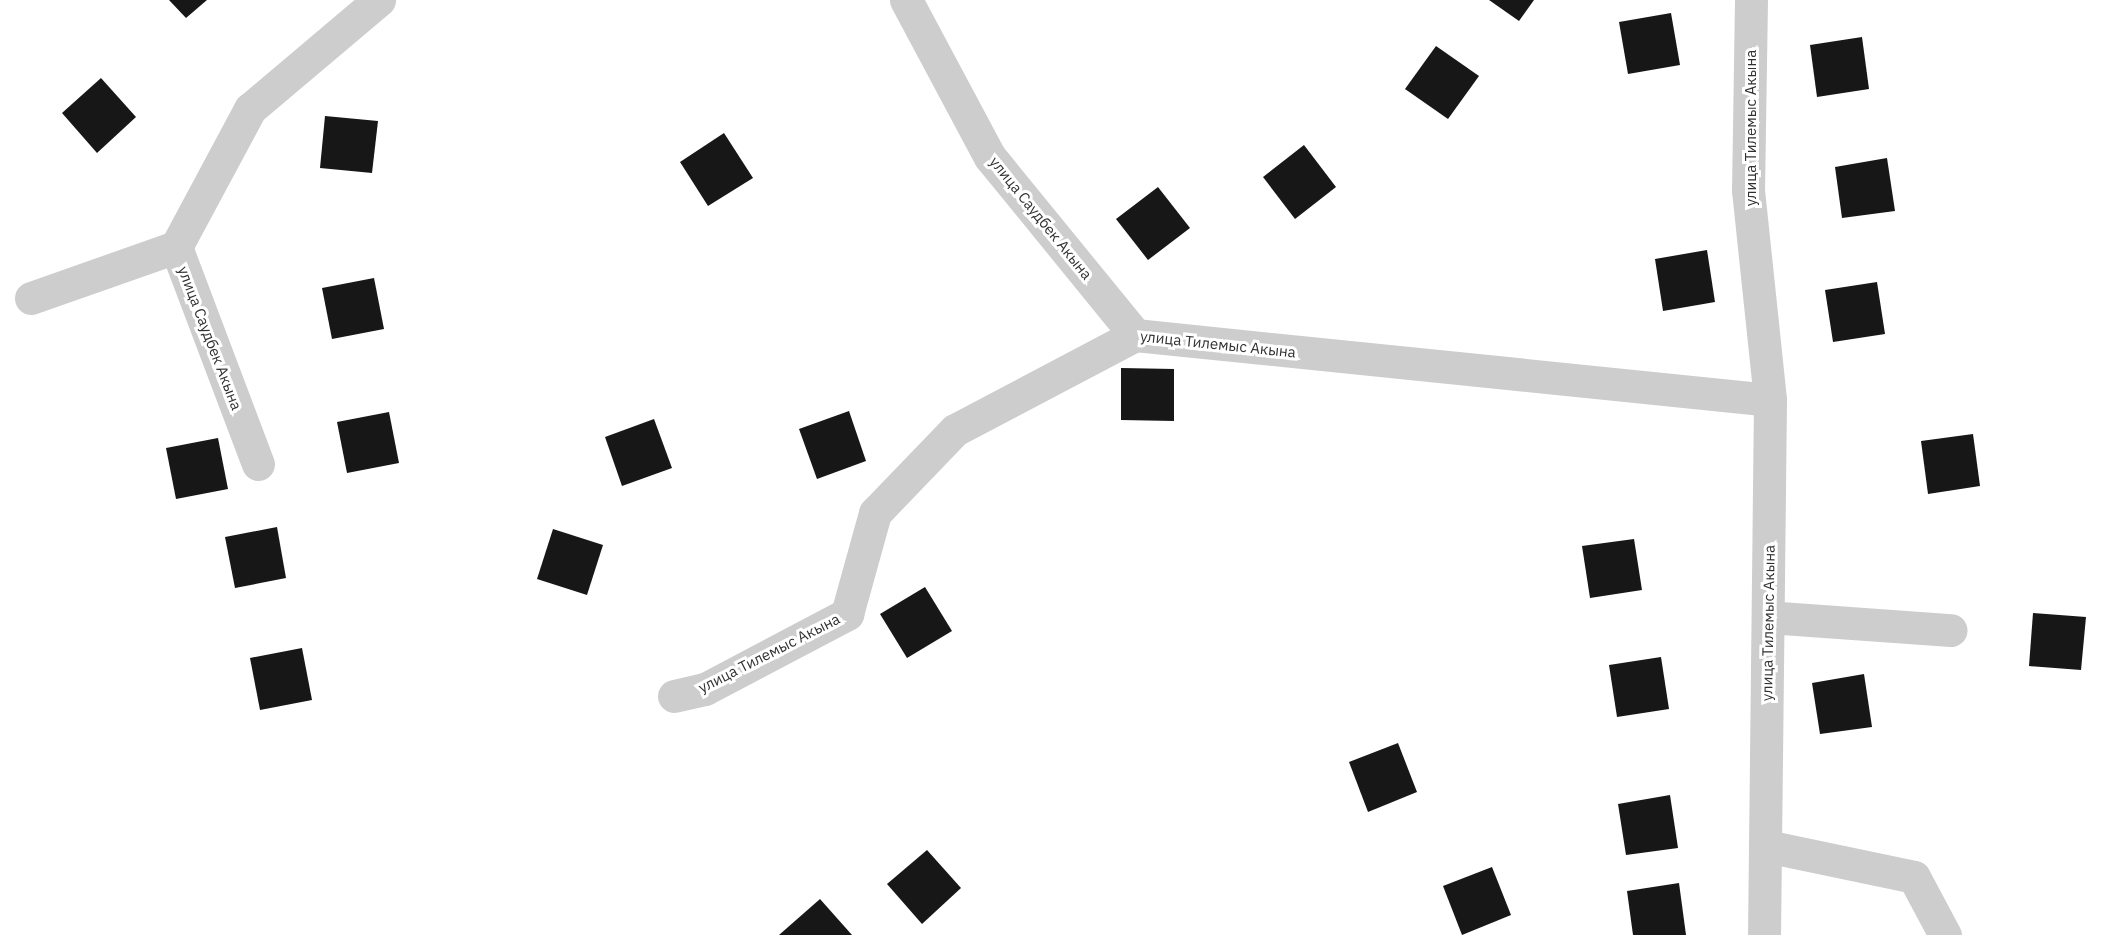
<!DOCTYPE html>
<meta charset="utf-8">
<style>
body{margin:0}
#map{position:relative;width:2116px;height:935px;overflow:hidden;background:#fff;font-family:"IBM Plex Sans",sans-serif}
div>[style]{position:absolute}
.building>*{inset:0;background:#171717}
.minor>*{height:33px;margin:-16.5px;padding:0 16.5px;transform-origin:16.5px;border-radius:16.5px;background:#cdcdcd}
span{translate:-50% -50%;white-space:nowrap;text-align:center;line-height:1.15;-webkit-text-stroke:6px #fff;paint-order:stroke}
.street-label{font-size:15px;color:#303030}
</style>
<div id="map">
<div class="building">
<div style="clip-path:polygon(169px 0,207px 0,186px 18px)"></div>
<div style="clip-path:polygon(1489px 0,1534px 0,1519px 21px)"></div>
<div style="clip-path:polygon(1671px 13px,1680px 65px,1628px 74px,1619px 22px)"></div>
<div style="clip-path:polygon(1862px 37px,1869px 89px,1817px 97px,1810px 45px)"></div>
<div style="clip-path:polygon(1436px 46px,1479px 76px,1448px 119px,1405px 89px)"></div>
<div style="clip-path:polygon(101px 78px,136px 117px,97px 153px,62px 113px)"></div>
<div style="clip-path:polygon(325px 116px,378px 121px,372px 173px,320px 168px)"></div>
<div style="clip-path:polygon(724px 133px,753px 178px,708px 206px,680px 162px)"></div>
<div style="clip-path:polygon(1304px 145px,1336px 187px,1295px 219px,1263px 177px)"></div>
<div style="clip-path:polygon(1887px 158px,1895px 211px,1842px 218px,1835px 167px)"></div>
<div style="clip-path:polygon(1158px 187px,1190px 228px,1148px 260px,1116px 219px)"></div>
<div style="clip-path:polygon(1707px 250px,1715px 302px,1663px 311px,1655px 259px)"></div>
<div style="clip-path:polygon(374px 278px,384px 329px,332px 339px,322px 288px)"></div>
<div style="clip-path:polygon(1877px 282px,1885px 334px,1833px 342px,1825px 290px)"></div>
<div style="clip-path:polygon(1121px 368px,1174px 369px,1174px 421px,1121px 420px)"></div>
<div style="clip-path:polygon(849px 411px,866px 461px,817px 479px,799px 429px)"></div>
<div style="clip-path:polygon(389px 412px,399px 463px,347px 473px,337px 422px)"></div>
<div style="clip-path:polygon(654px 419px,672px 468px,622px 486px,605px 437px)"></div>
<div style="clip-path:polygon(1973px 434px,1980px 486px,1928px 494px,1921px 441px)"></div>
<div style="clip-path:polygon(218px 438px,228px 489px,176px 499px,166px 448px)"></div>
<div style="clip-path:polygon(277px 527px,286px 578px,235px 588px,225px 537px)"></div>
<div style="clip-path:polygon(553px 529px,603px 545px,587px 595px,537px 579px)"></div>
<div style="clip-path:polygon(1634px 539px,1642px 590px,1590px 598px,1582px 546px)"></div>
<div style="clip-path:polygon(925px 587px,952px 631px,907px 658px,880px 614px)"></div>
<div style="clip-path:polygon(2033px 613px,2086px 617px,2081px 670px,2029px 666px)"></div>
<div style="clip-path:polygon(302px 648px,312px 700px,260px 710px,250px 658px)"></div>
<div style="clip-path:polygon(1661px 657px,1669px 709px,1617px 717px,1609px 665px)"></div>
<div style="clip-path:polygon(1864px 674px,1872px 727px,1820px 734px,1812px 683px)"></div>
<div style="clip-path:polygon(1398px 743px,1417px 792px,1368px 812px,1349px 762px)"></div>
<div style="clip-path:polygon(1670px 795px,1678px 848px,1626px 855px,1618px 804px)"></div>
<div style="clip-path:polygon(927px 850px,961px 888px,922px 924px,887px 884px)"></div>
<div style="clip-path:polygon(1492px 867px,1511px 915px,1462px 935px,1443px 886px)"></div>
<div style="clip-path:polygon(1679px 883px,1686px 935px,1633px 935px,1627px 891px)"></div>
<div style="clip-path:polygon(820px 899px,852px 935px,779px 935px)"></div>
</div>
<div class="minor">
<div style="left:906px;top:0;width:178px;rotate:61.9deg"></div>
<div style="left:990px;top:157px;width:230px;rotate:50.8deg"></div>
<div style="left:1751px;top:0;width:190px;rotate:90.9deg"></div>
<div style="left:1748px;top:190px;width:211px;rotate:84deg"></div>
<div style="left:1770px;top:400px;width:535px;rotate:90.64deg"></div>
<div style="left:31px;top:298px;width:154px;rotate:-19.4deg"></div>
<div style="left:258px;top:464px;width:232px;rotate:-110.7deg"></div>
<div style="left:176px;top:247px;width:157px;rotate:-61.8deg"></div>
<div style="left:250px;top:109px;width:169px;rotate:-40.2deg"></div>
<div style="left:1768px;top:617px;width:183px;rotate:4.1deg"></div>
<div style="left:674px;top:696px;width:32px;rotate:-13deg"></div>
<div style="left:705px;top:689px;width:161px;rotate:-27.8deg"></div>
<div style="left:847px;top:614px;width:105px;rotate:-74.5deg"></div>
<div style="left:875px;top:513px;width:115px;rotate:-46.1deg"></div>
<div style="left:955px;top:430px;width:204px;rotate:-27.8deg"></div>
<div style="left:1135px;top:335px;width:638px;rotate:5.84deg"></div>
<div style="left:1766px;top:846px;width:151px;rotate:11.8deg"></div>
<div style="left:1914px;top:877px;width:66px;rotate:61.9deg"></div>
</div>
<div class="street-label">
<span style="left:1751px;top:128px;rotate:-90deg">улица Тилемыс Акына</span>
<span style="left:1041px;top:218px;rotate:51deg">улица Саудбек Акына</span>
<span style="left:210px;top:338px;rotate:69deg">улица Саудбек Акына</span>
<span style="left:1218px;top:344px;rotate:6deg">улица Тилемыс Акына</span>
<span style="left:1768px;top:623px;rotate:-89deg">улица Тилемыс Акына</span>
<span style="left:769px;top:653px;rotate:-27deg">улица Тилемыс Акына</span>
</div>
</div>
